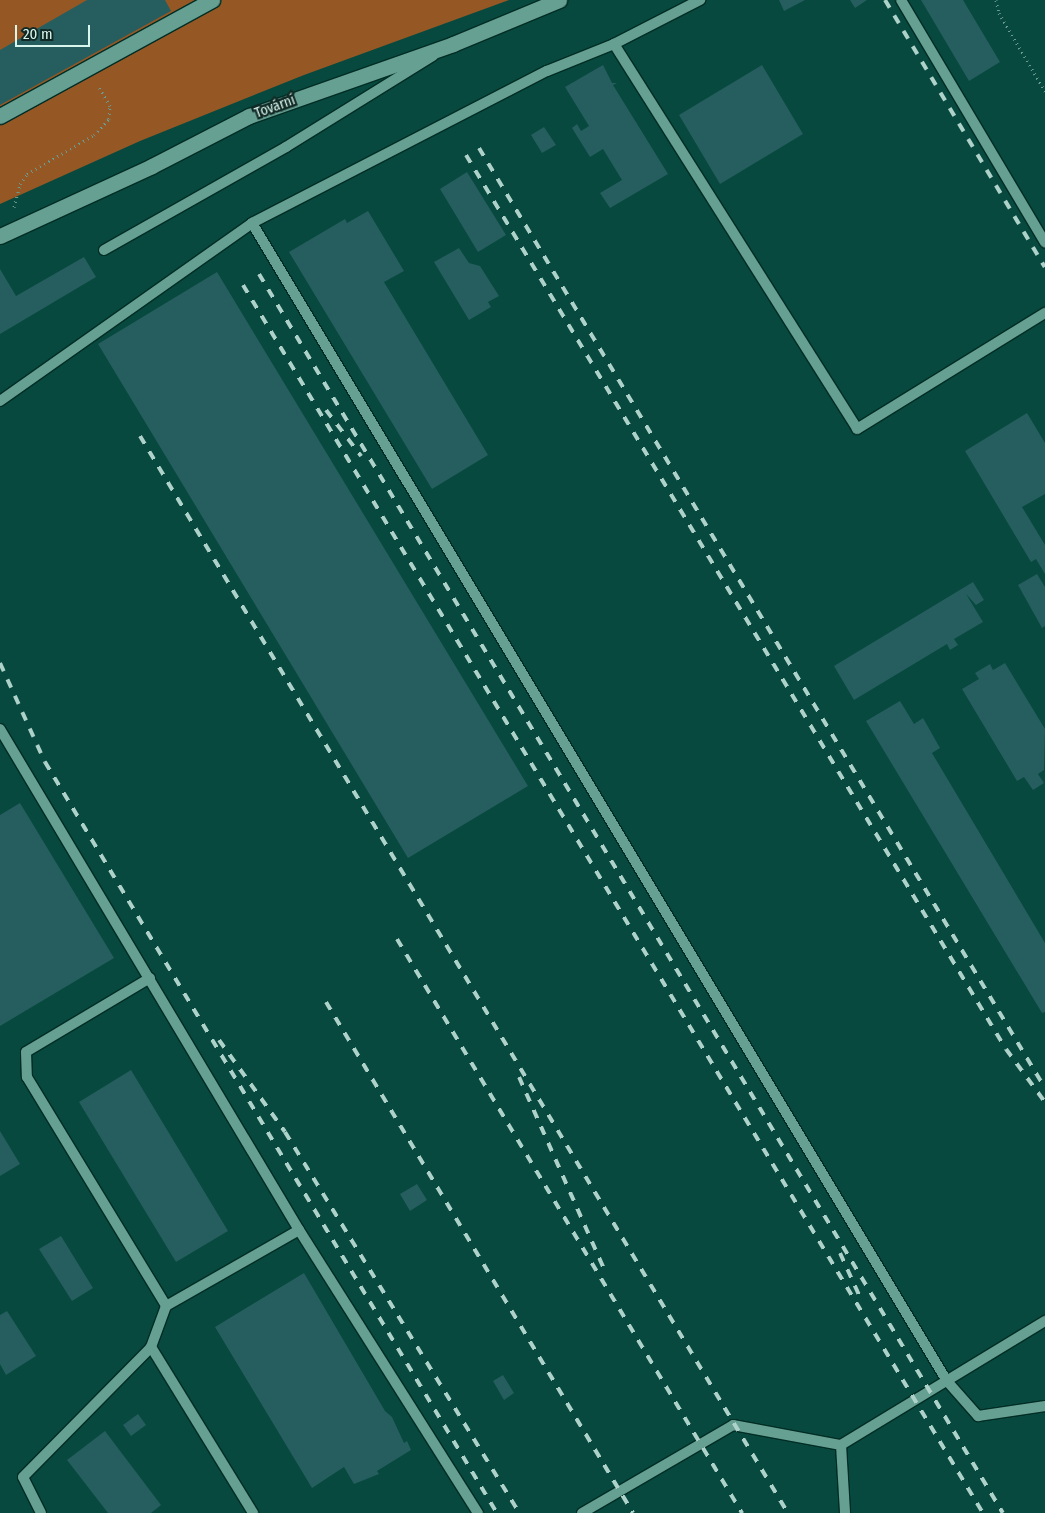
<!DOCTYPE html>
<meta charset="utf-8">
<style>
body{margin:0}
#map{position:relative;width:1045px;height:1513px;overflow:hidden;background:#07493e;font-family:"Fira Sans Condensed",sans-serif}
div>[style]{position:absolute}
.green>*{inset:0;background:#955824}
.building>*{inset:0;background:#265d5f}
.path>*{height:3px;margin-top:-1.5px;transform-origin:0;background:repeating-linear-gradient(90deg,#6b9c92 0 1px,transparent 0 5px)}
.roads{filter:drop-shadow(1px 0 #002d25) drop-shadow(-1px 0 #002d25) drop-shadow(0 1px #002d25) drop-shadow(0 -1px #002d25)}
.service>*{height:10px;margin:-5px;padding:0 5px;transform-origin:5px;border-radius:5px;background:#66a092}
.minor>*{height:15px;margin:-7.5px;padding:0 7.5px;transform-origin:7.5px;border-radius:7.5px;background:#66a092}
.rail>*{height:4px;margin-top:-2px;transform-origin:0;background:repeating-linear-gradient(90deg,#aed2ca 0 9px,transparent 0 18px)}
span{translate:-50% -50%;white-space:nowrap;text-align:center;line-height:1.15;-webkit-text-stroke:4.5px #122a25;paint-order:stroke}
.street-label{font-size:14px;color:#d9f6ee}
.scale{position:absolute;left:15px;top:25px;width:75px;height:22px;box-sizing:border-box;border:2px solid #d9f6ee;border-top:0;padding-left:6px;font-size:15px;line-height:18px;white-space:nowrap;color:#d9f6ee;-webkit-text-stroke:4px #122a25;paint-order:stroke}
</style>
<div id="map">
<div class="green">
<div style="clip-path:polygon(0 0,509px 0,304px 75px,140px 141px,0 204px)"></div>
</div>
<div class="building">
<div style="clip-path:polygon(87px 0,165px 0,171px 11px,0 105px,0 50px)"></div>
<div style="clip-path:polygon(779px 0,805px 0,784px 11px)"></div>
<div style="clip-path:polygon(850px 0,867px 0,855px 8px)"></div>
<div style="clip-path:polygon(921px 0,963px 0,1000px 62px,969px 81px)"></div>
<div style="clip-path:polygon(603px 65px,612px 83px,617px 83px,613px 85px,668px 174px,610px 208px,600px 193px,622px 180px,603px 149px,590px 157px,572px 128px,577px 124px,581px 131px,589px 126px,565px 87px)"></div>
<div style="clip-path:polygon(762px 65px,803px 134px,720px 184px,679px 115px)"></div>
<div style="clip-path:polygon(544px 127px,556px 145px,542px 153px,531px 135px)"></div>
<div style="clip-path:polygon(467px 172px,506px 235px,478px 252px,440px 189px)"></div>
<div style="clip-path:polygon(368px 211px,404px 271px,384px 282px,488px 455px,432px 489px,289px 252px,345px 219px,347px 223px)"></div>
<div style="clip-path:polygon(459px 248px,469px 263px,480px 266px,499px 296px,488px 302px,491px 307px,469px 320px,434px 262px)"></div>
<div style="clip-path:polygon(84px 257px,96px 277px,0 334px,0 269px,16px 296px)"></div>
<div style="clip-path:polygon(217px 272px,528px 786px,408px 858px,98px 344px)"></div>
<div style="clip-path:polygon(1027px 413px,1045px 443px,1045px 494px,1022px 507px,1045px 545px,1045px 574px,1036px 559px,1031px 562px,965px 451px)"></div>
<div style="clip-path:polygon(1037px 574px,1045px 587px,1045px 626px,1042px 628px,1018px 585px)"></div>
<div style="clip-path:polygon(973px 582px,984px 600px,976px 605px,966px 594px,983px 622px,954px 639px,958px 645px,950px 650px,947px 644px,854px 700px,834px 666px)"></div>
<div style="clip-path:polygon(1005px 663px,1045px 729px,1044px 770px,1038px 774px,1044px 783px,1033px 790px,1024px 777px,1017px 781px,962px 689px,979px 679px,975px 673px,990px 664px,993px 670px)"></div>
<div style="clip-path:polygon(900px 701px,914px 724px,923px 718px,940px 748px,932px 753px,1045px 943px,1045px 1012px,1042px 1013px,866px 721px)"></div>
<div style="clip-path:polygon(20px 803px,114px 958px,0 1026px,0 815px)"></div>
<div style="clip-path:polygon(131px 1070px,228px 1231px,176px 1262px,79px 1102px)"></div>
<div style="clip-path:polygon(0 1131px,20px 1164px,0 1176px)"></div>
<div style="clip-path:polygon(417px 1184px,427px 1200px,410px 1211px,400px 1194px)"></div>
<div style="clip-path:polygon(61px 1236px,93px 1288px,72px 1301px,39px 1249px)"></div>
<div style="clip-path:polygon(304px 1273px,385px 1411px,392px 1417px,404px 1443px,407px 1441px,411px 1450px,377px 1471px,379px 1474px,354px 1484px,344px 1467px,312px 1488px,215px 1327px)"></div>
<div style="clip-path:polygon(7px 1311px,36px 1356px,6px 1375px,0 1364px,0 1315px)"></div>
<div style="clip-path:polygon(503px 1375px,514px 1393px,504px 1400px,493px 1381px)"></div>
<div style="clip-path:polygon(138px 1414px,146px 1425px,131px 1436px,123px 1425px)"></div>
<div style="clip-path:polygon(105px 1431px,161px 1505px,151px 1513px,108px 1513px,67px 1460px)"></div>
</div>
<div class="path">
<div style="left:996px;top:0;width:13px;rotate:77deg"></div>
<div style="left:999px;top:13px;width:91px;rotate:59.5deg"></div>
<div style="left:14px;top:207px;width:24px;rotate:-75deg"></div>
<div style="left:20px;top:184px;width:12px;rotate:-55deg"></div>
<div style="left:27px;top:174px;width:78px;rotate:-30.2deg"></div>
<div style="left:94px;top:135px;width:22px;rotate:-47deg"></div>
<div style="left:109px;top:119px;width:13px;rotate:-86deg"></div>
<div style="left:110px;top:106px;width:24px;rotate:-120deg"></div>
</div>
<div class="roads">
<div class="service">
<div style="left:901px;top:0;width:282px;rotate:59.3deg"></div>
<div style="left:614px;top:44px;width:455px;rotate:57.7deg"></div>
<div style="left:857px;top:429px;width:221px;rotate:-31.7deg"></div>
<div style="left:252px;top:223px;width:1351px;rotate:59.03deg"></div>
<div style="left:947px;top:1381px;width:47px;rotate:48.5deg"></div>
<div style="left:978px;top:1416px;width:68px;rotate:-8.5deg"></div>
<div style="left:104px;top:250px;width:209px;rotate:-29.5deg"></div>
<div style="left:286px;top:147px;width:173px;rotate:-31.8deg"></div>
<div style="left:0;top:401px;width:309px;rotate:-35.2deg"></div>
<div style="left:252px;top:223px;width:332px;rotate:-27.3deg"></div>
<div style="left:547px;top:71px;width:72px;rotate:-21.9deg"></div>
<div style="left:614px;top:44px;width:97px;rotate:-27.1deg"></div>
<div style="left:0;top:729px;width:583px;rotate:59.17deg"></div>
<div style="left:299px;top:1230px;width:335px;rotate:57.7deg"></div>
<div style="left:150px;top:978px;width:144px;rotate:149.2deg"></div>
<div style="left:26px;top:1052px;width:25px;rotate:88deg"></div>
<div style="left:27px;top:1077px;width:268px;rotate:58.7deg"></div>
<div style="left:151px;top:1347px;width:195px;rotate:58.4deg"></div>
<div style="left:841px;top:1445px;width:68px;rotate:86.6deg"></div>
<div style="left:41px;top:1513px;width:40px;rotate:-116.6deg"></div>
<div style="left:23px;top:1477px;width:182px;rotate:-45.4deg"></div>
<div style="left:151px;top:1347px;width:44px;rotate:-69.9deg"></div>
<div style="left:166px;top:1306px;width:153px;rotate:-29.7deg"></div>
<div style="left:582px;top:1513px;width:175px;rotate:-30.2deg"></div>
<div style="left:733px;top:1425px;width:110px;rotate:10.5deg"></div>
<div style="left:841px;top:1445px;width:239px;rotate:-31.3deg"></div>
</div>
<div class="minor">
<div style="left:0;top:116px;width:242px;rotate:-28.7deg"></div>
<div style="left:0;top:236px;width:167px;rotate:-24.7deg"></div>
<div style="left:152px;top:166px;width:109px;rotate:-27.3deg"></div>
<div style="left:249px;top:116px;width:216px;rotate:-19.4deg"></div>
<div style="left:453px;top:44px;width:115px;rotate:-22.5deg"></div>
</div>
</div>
<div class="rail">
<div style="left:885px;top:0;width:311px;rotate:59.1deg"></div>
<div style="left:479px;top:148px;width:1097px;rotate:58.95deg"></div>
<div style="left:466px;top:155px;width:1044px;rotate:58.87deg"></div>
<div style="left:1006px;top:1049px;width:66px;rotate:53.7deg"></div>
<div style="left:259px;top:274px;width:1445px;rotate:59.02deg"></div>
<div style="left:243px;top:285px;width:1434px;rotate:58.93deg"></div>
<div style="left:326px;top:410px;width:58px;rotate:52.7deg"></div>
<div style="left:140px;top:436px;width:1257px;rotate:58.97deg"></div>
<div style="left:0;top:663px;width:109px;rotate:65.6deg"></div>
<div style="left:45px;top:762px;width:877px;rotate:58.96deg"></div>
<div style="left:397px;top:939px;width:670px;rotate:58.99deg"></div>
<div style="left:326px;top:1002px;width:596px;rotate:59deg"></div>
<div style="left:219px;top:1040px;width:113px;rotate:54.3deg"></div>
<div style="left:285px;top:1132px;width:447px;rotate:58.4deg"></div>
<div style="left:519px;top:1077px;width:210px;rotate:66.1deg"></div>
<div style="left:840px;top:1253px;width:48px;rotate:65.6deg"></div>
</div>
<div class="street-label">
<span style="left:275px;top:107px;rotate:-20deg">Tovární</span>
</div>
<div class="scale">20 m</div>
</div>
